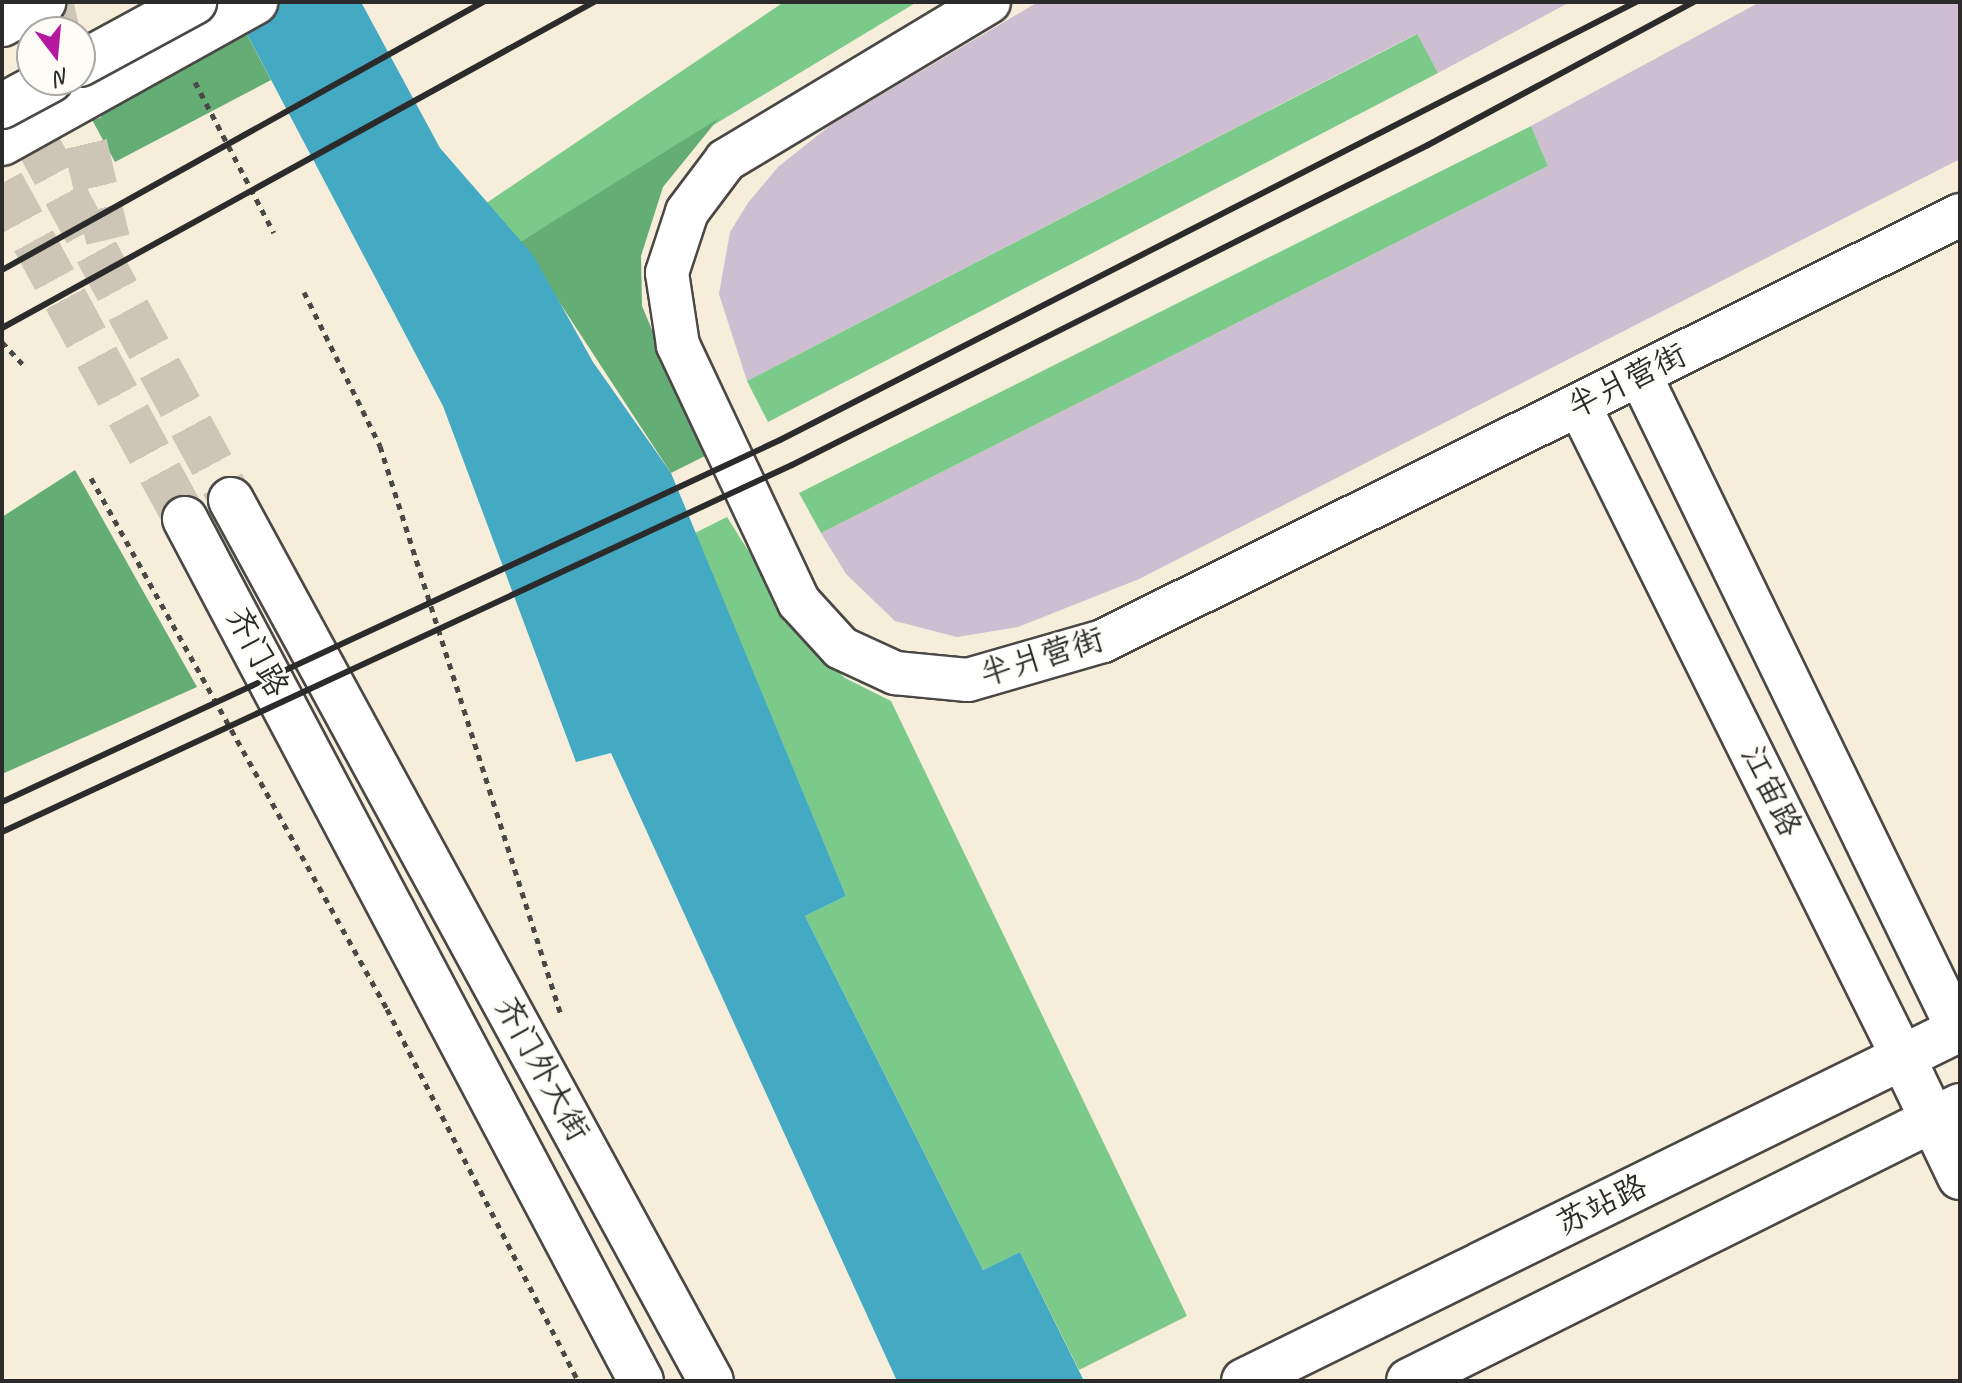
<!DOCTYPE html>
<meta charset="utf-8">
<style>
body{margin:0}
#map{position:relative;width:1962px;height:1383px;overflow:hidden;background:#f6edda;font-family:Caveat,"LXGW WenKai TC",sans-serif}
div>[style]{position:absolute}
.industrial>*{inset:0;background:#cebed1}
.green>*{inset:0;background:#7bca8a}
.forest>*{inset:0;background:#64ae76}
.water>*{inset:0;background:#44aac4}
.secondary-tunnel>*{height:44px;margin-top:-22px;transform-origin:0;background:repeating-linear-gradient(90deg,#cdc6b7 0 44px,transparent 0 66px)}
.path>*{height:5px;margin-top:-2.5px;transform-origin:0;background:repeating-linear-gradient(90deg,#494845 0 6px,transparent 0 12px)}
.roads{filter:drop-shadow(2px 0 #494845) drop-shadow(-2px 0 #494845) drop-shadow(0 2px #494845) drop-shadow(0 -2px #494845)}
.street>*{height:42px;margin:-21px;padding:0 21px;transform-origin:21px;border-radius:21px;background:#fff}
.secondary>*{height:44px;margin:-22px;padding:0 22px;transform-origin:22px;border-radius:22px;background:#fff}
.primary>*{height:44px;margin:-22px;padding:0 22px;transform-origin:22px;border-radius:22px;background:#fff}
.rail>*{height:6px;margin:-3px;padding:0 3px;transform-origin:3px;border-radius:3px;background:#2b2b2b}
.bridges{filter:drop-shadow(2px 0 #494845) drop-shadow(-2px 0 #494845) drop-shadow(0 2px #494845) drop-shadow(0 -2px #494845)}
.highway-bridge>*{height:44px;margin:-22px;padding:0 22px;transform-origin:22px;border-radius:22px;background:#fff}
span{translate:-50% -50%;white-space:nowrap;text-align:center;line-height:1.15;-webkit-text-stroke:6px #fdfcf7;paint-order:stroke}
.street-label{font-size:32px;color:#2b2b2b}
.frame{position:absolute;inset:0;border:4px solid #2b2b2b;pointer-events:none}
.north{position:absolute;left:16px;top:16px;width:80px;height:80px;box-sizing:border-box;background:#fdfcf7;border:2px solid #a9a8a5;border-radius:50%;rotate:164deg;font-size:22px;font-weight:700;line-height:32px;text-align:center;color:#2b2b2b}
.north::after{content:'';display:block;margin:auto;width:28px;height:36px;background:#b5179e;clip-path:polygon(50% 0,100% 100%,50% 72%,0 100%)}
</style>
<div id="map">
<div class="industrial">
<div style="clip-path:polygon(1038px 2px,1570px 2px,1438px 73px,1416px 34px,747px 381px,719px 294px,730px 232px,748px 203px,778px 167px,832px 124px)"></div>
<div style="clip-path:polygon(1760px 2px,1960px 2px,1960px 159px,1139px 579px,1018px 627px,957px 637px,895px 621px,846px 574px,821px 533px,1548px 166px,1531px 126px)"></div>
</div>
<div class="green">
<div style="clip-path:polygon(784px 2px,917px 2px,520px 242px,485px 204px)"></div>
<div style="clip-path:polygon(1417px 34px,1438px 73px,768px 422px,747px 381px)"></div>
<div style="clip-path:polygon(1531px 126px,1548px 166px,821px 533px,799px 493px)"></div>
<div style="clip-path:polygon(727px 517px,805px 641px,845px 678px,891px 701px,1187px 1316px,1079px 1370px,1020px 1252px,983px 1270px,805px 916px,846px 896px,695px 533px)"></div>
</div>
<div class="forest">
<div style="clip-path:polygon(241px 23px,271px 80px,115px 162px,84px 105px)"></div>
<div style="clip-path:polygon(719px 118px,663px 187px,641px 256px,642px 306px,705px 456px,671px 473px,520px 242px)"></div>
<div style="clip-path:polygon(75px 470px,197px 687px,2px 774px,2px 517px)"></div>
</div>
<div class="water">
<div style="clip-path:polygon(230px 2px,361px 2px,440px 148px,533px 255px,593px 362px,671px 473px,846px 896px,805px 916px,983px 1270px,1020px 1252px,1084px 1381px,897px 1381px,611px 753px,576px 762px,443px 406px)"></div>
</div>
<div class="secondary-tunnel">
<div style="left:51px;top:2px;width:31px;rotate:77deg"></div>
<div style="left:2px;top:78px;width:480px;rotate:61.5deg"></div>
<div style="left:70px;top:80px;width:164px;rotate:76.6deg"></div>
<div style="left:2px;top:183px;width:383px;rotate:61.4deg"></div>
</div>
<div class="path">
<div style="left:195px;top:82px;width:170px;rotate:62.4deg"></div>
<div style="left:304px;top:292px;width:172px;rotate:63.7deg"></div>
<div style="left:380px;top:446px;width:597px;rotate:72.35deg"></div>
<div style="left:2px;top:342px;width:33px;rotate:47deg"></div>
<div style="left:91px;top:478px;width:608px;rotate:60.86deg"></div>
<div style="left:387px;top:1009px;width:418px;rotate:62.8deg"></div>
</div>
<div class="roads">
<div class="street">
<div style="left:989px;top:2px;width:307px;rotate:149deg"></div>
<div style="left:726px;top:160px;width:65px;rotate:126.9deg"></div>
<div style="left:687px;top:212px;width:64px;rotate:108.2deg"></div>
<div style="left:667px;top:273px;width:73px;rotate:81.3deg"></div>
<div style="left:678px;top:345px;width:284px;rotate:64.8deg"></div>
<div style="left:799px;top:602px;width:62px;rotate:47.6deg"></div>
<div style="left:841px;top:648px;width:60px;rotate:24.8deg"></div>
<div style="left:895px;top:673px;width:73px;rotate:5.5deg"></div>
<div style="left:968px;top:680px;width:141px;rotate:-16.1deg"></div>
<div style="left:1103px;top:641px;width:957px;rotate:-26.43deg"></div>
<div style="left:1640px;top:375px;width:728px;rotate:64.1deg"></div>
<div style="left:1579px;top:405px;width:729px;rotate:63.61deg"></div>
</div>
<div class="secondary">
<div style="left:231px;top:500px;width:1003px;rotate:61.42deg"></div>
<div style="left:185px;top:519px;width:975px;rotate:62.12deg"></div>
<div style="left:1903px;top:1058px;width:132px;rotate:64.4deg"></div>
<div style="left:1244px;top:1381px;width:798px;rotate:-26.18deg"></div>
<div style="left:1409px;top:1381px;width:616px;rotate:-26.52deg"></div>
</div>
<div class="primary">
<div style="left:2px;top:143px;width:290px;rotate:-29.1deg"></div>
</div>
</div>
<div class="rail">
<div style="left:2px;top:270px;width:551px;rotate:-29.13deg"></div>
<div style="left:2px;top:328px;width:676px;rotate:-28.84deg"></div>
<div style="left:2px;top:802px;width:858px;rotate:-24.95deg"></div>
<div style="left:780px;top:440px;width:962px;rotate:-27.1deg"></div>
<div style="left:2px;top:832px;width:871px;rotate:-24.92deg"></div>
<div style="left:792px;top:465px;width:712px;rotate:-26.71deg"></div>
<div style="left:1428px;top:145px;width:302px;rotate:-28.3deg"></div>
</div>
<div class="bridges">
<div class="highway-bridge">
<div style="left:2px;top:24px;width:47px;rotate:-28.2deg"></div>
<div style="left:80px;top:64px;width:130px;rotate:-28.5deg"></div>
<div style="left:2px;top:106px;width:55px;rotate:-28.4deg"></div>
</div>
</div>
<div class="street-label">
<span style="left:1627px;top:381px;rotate:-26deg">半爿营街</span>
<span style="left:257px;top:652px;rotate:62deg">齐门路</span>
<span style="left:1042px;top:657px;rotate:-17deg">半爿营街</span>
<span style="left:1771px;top:791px;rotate:64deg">江宙路</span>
<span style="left:542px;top:1069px;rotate:61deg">齐门外大街</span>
<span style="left:1602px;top:1205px;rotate:-26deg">苏站路</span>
</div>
<div class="frame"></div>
<div class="north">N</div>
</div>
